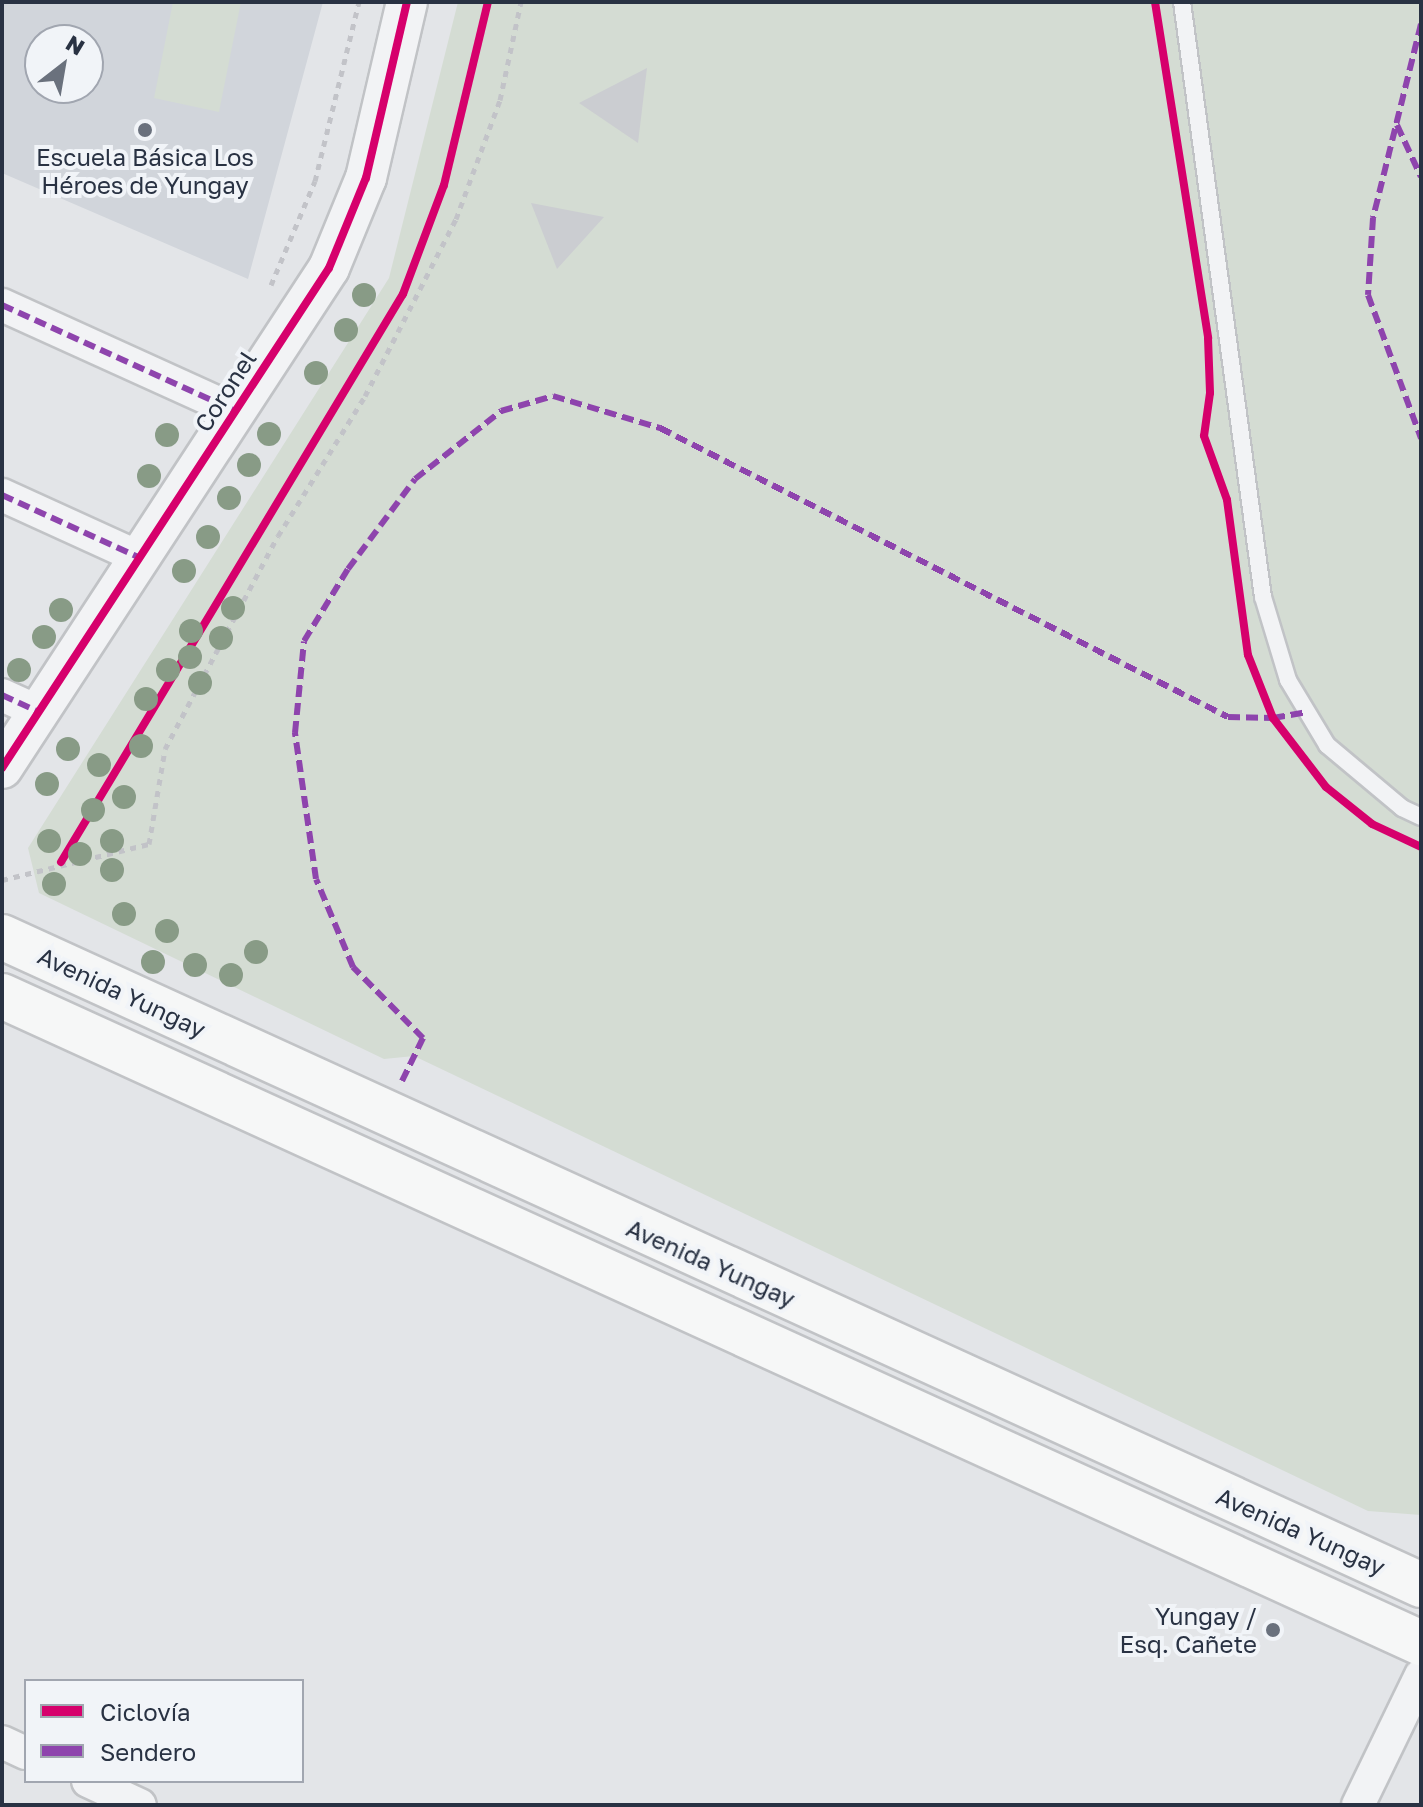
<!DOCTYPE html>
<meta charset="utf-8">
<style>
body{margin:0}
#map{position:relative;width:1423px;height:1807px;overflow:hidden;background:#e3e5e8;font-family:"Golos Text",sans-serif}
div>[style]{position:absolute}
.built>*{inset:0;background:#d1d5db}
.green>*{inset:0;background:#d4dcd3}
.building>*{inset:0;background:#cbcdd1}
.path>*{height:5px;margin-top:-2.5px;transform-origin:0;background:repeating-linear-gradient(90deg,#c2c3c8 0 6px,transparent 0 12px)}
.roads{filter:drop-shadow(2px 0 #c1c3c6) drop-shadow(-2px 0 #c1c3c6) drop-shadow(0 2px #c1c3c6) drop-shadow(0 -2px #c1c3c6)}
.service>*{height:16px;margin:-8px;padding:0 8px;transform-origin:8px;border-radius:8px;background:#f2f3f5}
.minor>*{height:32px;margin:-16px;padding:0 16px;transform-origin:16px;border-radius:16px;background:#f2f3f5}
.tertiary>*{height:40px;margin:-20px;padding:0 20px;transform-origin:20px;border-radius:20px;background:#f2f3f5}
.secondary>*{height:44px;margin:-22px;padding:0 22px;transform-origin:22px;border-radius:22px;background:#f6f7f7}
.quiet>*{height:6px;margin-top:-3px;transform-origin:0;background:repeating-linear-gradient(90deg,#8e44ad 0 12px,transparent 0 18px)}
.cycleway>*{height:8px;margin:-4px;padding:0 4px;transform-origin:4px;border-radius:4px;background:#d6006c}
.trees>*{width:24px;height:24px;margin:-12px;border-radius:50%;background:#889b86}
.dots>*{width:22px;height:22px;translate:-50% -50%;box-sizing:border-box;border:4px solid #f1f4f8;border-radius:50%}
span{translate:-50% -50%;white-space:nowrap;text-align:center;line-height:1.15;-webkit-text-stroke:8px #f1f4f8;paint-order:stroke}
.poi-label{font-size:24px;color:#293243}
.right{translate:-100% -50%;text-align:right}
.street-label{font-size:24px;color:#293243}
.frame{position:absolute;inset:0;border:4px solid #293243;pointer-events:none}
.legend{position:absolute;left:24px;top:1679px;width:280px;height:104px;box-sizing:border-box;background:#f1f4f8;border:2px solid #a1a6b0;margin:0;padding:10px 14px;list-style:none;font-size:24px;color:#293243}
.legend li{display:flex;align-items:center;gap:16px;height:40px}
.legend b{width:40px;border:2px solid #a1a6b0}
.north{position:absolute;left:24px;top:24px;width:80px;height:80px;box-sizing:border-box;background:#f1f4f8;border:2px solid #a1a6b0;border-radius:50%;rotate:31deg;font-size:22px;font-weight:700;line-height:32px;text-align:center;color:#293243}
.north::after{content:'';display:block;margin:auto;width:28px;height:36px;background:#6a717d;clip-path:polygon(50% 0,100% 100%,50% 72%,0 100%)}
</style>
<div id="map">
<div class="built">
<div style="clip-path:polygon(evenodd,2px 2px,323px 2px,248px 279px,2px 173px,2px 2px,40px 40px,88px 40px,88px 88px,40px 88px,40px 40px)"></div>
</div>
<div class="green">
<div style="clip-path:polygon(173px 2px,241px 2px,219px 112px,154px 98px)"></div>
<div style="clip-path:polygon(458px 2px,1421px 2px,1421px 1515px,1368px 1511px,414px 1056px,384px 1059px,39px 893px,28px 848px,389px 278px)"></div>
</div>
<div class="building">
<div style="clip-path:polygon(647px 68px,638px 143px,579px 103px)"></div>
<div style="clip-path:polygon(531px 203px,604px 217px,557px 269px)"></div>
</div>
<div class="path">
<div style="left:271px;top:285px;width:113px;rotate:-67.1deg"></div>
<div style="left:315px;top:181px;width:184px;rotate:-76.2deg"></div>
<div style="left:2px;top:880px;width:151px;rotate:-13.8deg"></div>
<div style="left:149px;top:844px;width:96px;rotate:-80.4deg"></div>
<div style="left:165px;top:749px;width:241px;rotate:-62.1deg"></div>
<div style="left:278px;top:536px;width:165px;rotate:-58.1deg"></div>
<div style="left:365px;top:396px;width:199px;rotate:-62.8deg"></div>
<div style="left:456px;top:219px;width:127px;rotate:-69.7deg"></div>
<div style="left:500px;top:100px;width:100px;rotate:-77.9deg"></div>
</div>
<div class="roads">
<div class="service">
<div style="left:1182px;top:2px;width:600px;rotate:82.25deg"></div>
<div style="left:1263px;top:597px;width:87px;rotate:73.2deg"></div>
<div style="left:1288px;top:680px;width:76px;rotate:59deg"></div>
<div style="left:1327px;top:745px;width:98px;rotate:40deg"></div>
<div style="left:1402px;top:808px;width:21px;rotate:25deg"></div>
</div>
<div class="minor">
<div style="left:2px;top:305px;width:257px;rotate:24.4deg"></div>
<div style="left:2px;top:495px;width:152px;rotate:24.5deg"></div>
<div style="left:2px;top:695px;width:41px;rotate:24.7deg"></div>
<div style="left:2px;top:1742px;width:26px;rotate:25deg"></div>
<div style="left:88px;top:1781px;width:57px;rotate:24.8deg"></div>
<div style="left:1358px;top:1805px;width:144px;rotate:-64.1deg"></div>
</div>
<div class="tertiary">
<div style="left:2px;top:768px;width:597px;rotate:-56.82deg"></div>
<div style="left:329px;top:268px;width:97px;rotate:-67.7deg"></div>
<div style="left:366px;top:178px;width:181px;rotate:-76.9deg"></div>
</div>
<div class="secondary">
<div style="left:2px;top:937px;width:1560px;rotate:24.54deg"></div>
<div style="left:2px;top:996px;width:1560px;rotate:24.51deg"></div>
</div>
</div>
<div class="quiet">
<div style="left:1421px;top:24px;width:200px;rotate:103.9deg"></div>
<div style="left:1373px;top:218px;width:77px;rotate:93.7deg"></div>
<div style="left:1368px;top:295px;width:153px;rotate:69.7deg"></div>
<div style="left:1397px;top:125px;width:57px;rotate:65.2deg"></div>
<div style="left:2px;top:305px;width:257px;rotate:24.4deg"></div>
<div style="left:2px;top:495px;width:152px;rotate:24.5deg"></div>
<div style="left:2px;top:695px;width:41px;rotate:24.7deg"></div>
<div style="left:402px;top:1081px;width:48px;rotate:-64deg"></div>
<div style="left:423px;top:1038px;width:100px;rotate:-134.6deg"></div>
<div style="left:353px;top:967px;width:95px;rotate:-112.8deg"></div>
<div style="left:316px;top:879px;width:148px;rotate:-98.2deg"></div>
<div style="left:295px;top:733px;width:92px;rotate:-84.4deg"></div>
<div style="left:304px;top:641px;width:84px;rotate:-58.6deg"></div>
<div style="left:348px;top:569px;width:112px;rotate:-53.3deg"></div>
<div style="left:415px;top:479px;width:110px;rotate:-38.3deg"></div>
<div style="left:501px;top:411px;width:54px;rotate:-16.1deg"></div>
<div style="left:553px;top:396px;width:112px;rotate:16.7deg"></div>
<div style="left:660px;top:428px;width:637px;rotate:26.97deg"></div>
<div style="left:1228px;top:717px;width:45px;rotate:1.3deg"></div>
<div style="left:1273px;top:718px;width:35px;rotate:-10deg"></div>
</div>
<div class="cycleway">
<div style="left:1155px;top:2px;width:340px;rotate:81deg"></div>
<div style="left:1208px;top:338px;width:55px;rotate:87.9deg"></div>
<div style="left:1210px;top:393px;width:43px;rotate:97.9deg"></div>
<div style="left:1204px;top:436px;width:68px;rotate:70.2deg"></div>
<div style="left:1227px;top:500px;width:156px;rotate:82.3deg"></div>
<div style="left:1248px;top:655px;width:68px;rotate:68.4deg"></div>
<div style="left:1273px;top:718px;width:87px;rotate:52.5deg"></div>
<div style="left:1326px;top:787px;width:59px;rotate:38.8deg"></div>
<div style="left:1372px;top:824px;width:54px;rotate:25.1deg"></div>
<div style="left:2px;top:768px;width:597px;rotate:-56.82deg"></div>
<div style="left:329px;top:268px;width:97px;rotate:-67.7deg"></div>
<div style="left:366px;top:178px;width:181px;rotate:-76.9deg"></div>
<div style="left:61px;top:862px;width:663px;rotate:-58.95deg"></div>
<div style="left:403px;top:294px;width:116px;rotate:-69.4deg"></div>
<div style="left:444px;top:185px;width:188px;rotate:-76.5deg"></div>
</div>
<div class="trees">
<div style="left:364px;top:295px"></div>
<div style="left:346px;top:330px"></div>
<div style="left:316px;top:373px"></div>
<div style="left:269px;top:434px"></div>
<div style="left:167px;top:435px"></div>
<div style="left:249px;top:465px"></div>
<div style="left:149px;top:476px"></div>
<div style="left:229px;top:498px"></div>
<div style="left:208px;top:537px"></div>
<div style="left:184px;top:571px"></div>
<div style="left:233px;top:608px"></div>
<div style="left:61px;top:610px"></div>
<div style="left:191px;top:631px"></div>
<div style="left:44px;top:637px"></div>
<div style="left:221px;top:638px"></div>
<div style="left:190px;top:657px"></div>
<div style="left:19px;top:670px"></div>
<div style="left:168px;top:670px"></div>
<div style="left:200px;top:683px"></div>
<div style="left:146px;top:699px"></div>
<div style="left:141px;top:746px"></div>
<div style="left:68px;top:749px"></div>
<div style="left:99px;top:765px"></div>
<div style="left:47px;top:784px"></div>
<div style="left:124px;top:797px"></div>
<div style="left:93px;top:810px"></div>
<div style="left:49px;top:841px"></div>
<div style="left:112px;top:841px"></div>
<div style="left:80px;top:854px"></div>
<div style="left:112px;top:870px"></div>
<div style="left:54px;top:884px"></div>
<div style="left:124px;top:914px"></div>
<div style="left:167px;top:931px"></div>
<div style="left:256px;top:952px"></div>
<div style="left:153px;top:962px"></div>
<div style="left:195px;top:965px"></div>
<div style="left:231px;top:975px"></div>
</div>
<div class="dots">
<div style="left:145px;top:130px;background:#6a717d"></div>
<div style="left:1273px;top:1630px;background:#6a717d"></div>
</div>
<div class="poi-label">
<span style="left:145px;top:171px">Escuela Básica Los<br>Héroes de Yungay</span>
<span class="right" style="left:1257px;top:1630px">Yungay /<br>Esq. Cañete</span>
</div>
<div class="street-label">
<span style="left:225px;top:391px;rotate:-57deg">Coronel</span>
<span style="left:122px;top:992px;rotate:25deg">Avenida Yungay</span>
<span style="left:711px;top:1263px;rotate:24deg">Avenida Yungay</span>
<span style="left:1301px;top:1531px;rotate:24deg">Avenida Yungay</span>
</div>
<div class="frame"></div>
<ul class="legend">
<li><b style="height:10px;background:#d6006c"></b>Ciclovía</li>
<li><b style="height:10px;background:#8e44ad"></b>Sendero</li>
</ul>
<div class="north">N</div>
</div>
